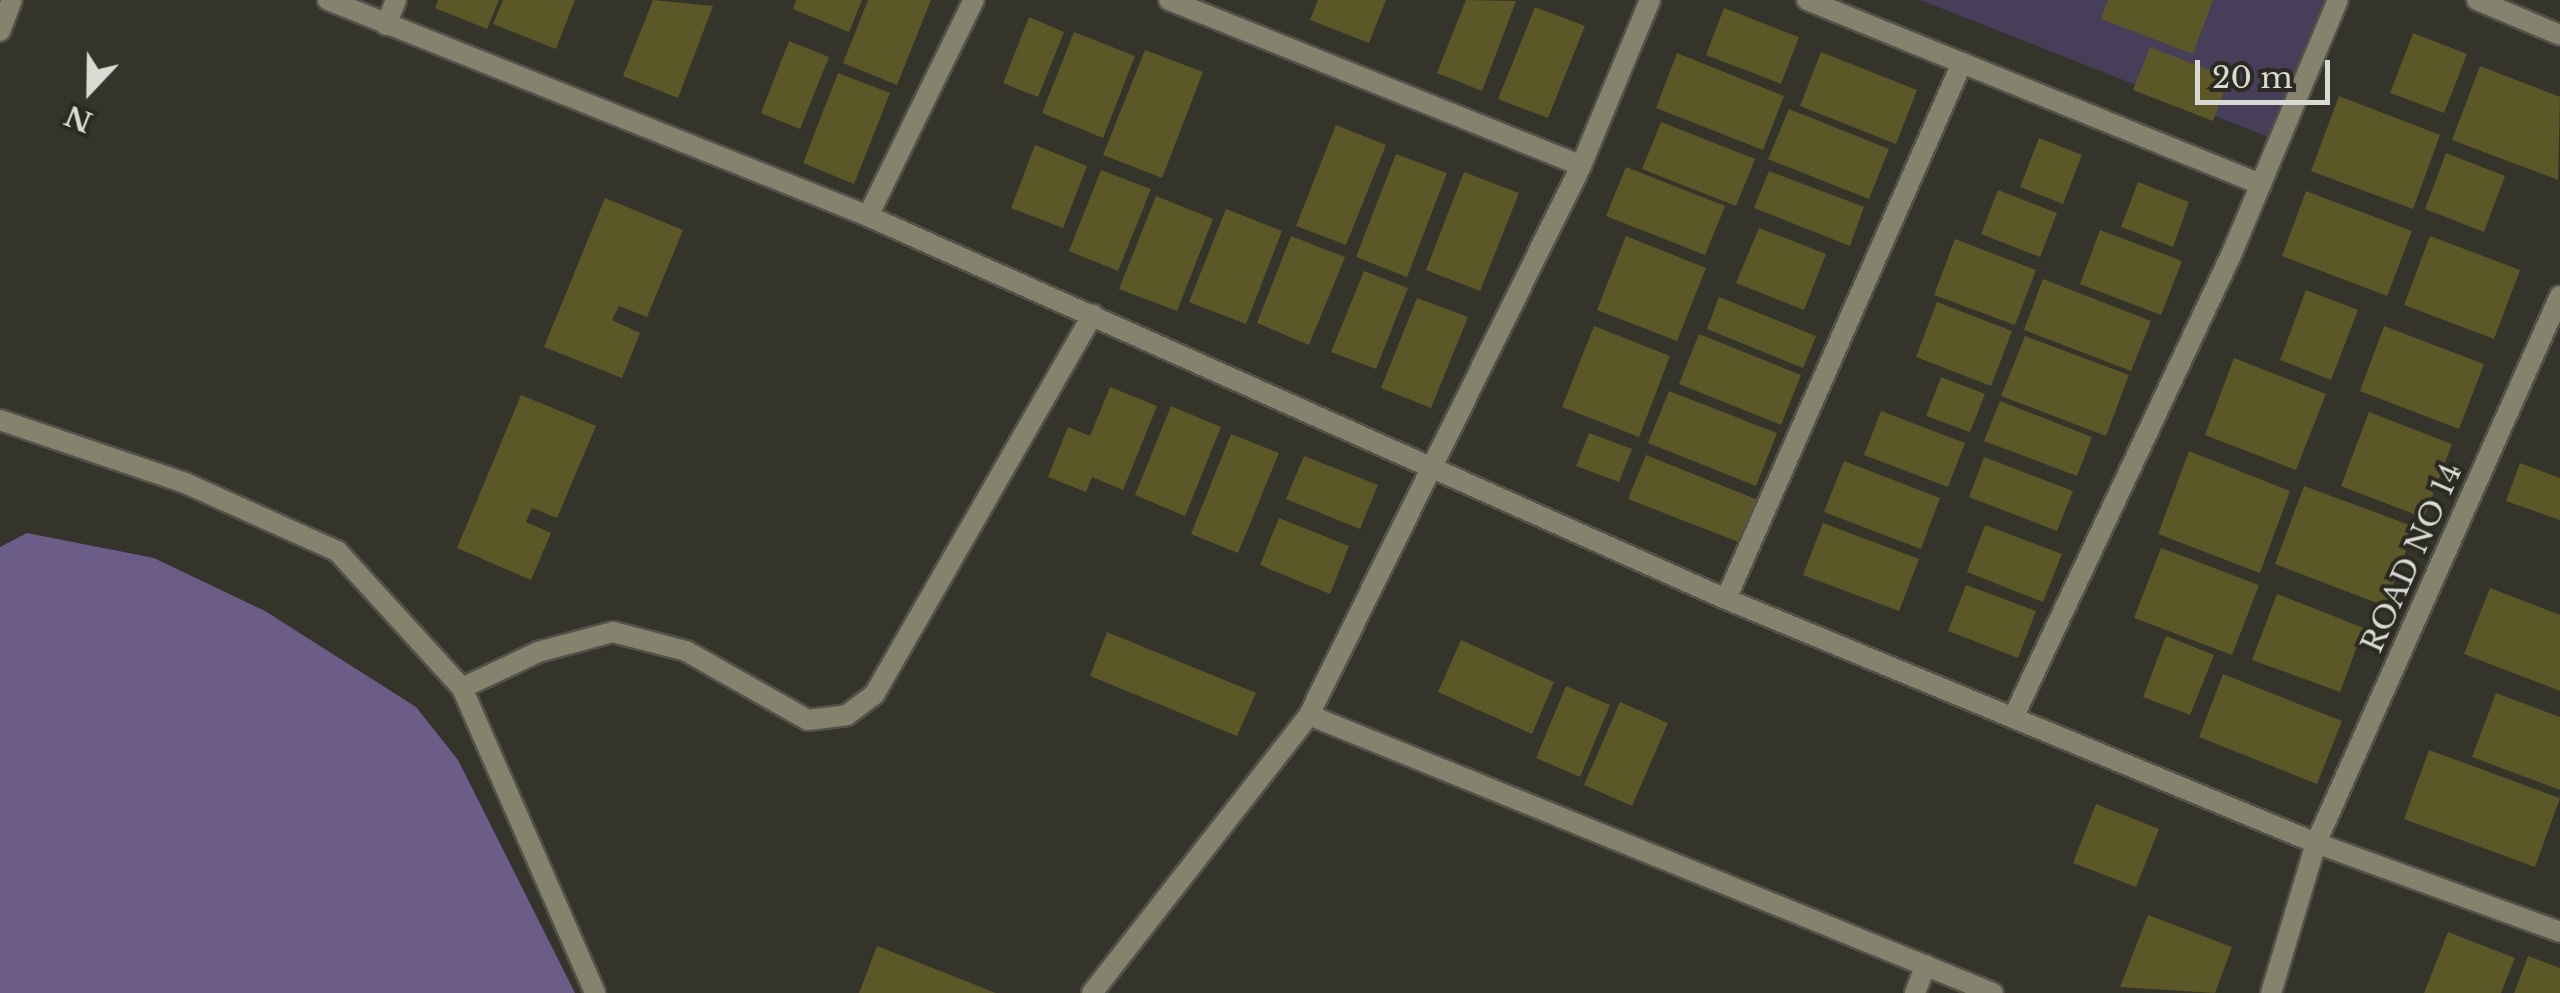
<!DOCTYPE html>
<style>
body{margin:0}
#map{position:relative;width:2560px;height:993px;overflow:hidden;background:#34342b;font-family:"Libre Baskerville",serif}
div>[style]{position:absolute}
.green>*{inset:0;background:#473e59}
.water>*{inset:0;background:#6b5d88}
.building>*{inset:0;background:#5b5726}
.roads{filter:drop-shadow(2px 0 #525249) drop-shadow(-2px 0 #525249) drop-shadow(0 2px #525249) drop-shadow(0 -2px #525249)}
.minor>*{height:20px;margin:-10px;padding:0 10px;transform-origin:10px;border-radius:10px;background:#85836e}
span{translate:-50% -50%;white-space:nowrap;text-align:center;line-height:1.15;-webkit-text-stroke:8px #2a2a21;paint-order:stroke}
.street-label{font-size:30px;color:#dadad4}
.north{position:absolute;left:40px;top:40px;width:100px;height:100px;-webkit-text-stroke:8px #2a2a21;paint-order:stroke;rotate:202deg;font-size:28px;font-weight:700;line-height:40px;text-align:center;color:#dadad4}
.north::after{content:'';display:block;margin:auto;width:35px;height:45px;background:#dadad4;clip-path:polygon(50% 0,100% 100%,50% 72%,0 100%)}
.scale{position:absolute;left:2195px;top:60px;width:135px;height:45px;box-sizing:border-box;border:5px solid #dadad4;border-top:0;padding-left:12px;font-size:30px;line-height:35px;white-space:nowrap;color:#dadad4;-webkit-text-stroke:8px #2a2a21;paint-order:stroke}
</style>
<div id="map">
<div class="green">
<div style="clip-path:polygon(1920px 0,2327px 0,2271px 138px)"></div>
</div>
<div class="water">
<div style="clip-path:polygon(27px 533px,154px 558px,265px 611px,416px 707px,458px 760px,575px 993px,0 993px,0 547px)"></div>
</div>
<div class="building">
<div style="clip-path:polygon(438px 0,499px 0,487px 29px,435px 8px)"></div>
<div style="clip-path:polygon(503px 0,575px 0,556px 49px,493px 24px)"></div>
<div style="clip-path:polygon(653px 0,713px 6px,678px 98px,623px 76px)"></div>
<div style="clip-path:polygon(796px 0,862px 0,849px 32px,793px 9px)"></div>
<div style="clip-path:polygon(868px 0,931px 0,897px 85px,843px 63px)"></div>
<div style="clip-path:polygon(1318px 0,1386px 0,1369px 43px,1310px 20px)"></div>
<div style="clip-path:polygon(1466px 0,1516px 1px,1482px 91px,1437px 73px)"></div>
<div style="clip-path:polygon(2108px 0,2213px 0,2193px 54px,2101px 19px)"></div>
<div style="clip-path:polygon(1535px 7px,1585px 26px,1548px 118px,1498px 99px)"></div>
<div style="clip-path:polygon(1724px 8px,1799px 37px,1781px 84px,1706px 55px)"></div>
<div style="clip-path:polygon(1029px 17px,1064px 32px,1038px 97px,1003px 83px)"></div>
<div style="clip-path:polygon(1074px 32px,1135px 56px,1103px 138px,1042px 113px)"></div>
<div style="clip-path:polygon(2413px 33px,2467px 54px,2444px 113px,2390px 93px)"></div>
<div style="clip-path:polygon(789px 41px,829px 57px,800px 129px,761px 113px)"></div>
<div style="clip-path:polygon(2150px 47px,2229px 78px,2213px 121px,2133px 90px)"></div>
<div style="clip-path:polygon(1145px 50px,1203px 72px,1162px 178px,1103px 155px)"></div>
<div style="clip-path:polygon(1821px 52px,1917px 90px,1896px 144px,1800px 106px)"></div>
<div style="clip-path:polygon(1677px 53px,1784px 96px,1763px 150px,1656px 108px)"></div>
<div style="clip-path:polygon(2480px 66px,2560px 97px,2558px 180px,2452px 140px)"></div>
<div style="clip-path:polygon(838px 73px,890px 93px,854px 184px,803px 163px)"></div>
<div style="clip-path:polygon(2339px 96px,2440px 135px,2413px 209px,2311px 171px)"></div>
<div style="clip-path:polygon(1789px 109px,1889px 149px,1869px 199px,1768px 159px)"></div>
<div style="clip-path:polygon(1661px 122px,1755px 159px,1736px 206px,1642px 169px)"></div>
<div style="clip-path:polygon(1336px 125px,1386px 145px,1346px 245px,1296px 226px)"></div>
<div style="clip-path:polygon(2039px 138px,2082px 155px,2063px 204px,2020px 187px)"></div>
<div style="clip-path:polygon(1035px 145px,1087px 166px,1063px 228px,1011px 208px)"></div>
<div style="clip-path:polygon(2446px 153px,2505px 176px,2484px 232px,2425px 209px)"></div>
<div style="clip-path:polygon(1396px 154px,1447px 173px,1407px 277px,1356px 257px)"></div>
<div style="clip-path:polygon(1626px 167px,1725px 206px,1705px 255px,1606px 216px)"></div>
<div style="clip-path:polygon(1101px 170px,1151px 189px,1118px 271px,1069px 251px)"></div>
<div style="clip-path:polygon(1769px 171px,1864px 207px,1850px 246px,1754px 208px)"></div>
<div style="clip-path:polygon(1464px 172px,1519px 193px,1480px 291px,1426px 270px)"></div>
<div style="clip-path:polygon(2138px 182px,2189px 202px,2173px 247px,2121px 227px)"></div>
<div style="clip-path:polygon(1998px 190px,2057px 213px,2040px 257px,1981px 234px)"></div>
<div style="clip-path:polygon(2306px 191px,2412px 231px,2387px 296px,2282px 256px)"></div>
<div style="clip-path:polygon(1156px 196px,1213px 219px,1177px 311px,1119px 289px)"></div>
<div style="clip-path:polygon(605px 198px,683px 230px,647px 317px,619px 306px,612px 320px,640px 333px,622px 378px,544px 347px)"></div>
<div style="clip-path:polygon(1226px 209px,1282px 231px,1246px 324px,1189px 302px)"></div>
<div style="clip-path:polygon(1759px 228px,1826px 254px,1804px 310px,1736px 283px)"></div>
<div style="clip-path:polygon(2100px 230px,2182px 261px,2161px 315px,2080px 284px)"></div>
<div style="clip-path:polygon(1291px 236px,1345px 257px,1309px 345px,1257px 323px)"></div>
<div style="clip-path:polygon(1626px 236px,1706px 268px,1677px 341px,1597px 310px)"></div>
<div style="clip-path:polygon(2430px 236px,2520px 270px,2494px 339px,2404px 305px)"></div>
<div style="clip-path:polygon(1955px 239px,2036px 270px,2015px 325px,1934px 295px)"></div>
<div style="clip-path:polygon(1364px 271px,1408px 288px,1376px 369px,1331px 352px)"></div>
<div style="clip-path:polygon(2043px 279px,2151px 321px,2131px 371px,2024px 330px)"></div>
<div style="clip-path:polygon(2306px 290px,2358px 310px,2331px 380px,2280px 360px)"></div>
<div style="clip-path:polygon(1719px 297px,1816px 336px,1803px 368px,1707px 329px)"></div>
<div style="clip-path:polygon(1417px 298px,1468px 317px,1431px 408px,1381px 388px)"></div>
<div style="clip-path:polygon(1937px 302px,2012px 331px,1991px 386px,1916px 357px)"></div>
<div style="clip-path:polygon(1594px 326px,1670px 356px,1639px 437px,1562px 407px)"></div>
<div style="clip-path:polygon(2384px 326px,2484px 364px,2459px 429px,2360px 391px)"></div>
<div style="clip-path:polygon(1699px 334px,1801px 375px,1781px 425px,1679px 384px)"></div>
<div style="clip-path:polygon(2025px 336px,2129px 375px,2106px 436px,2001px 396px)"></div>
<div style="clip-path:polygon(2234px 358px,2326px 394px,2296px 470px,2205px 435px)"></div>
<div style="clip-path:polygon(1941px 377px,1985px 394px,1970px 432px,1926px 416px)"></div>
<div style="clip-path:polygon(1110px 387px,1157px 406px,1123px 490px,1092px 477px,1086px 492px,1048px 477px,1068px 427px,1090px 436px)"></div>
<div style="clip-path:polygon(1669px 391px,1777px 433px,1756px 486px,1648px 443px)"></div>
<div style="clip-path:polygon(521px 395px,596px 426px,557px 518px,532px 508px,526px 522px,551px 533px,531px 580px,457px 548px)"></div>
<div style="clip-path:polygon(2000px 401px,2092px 437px,2077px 476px,1984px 441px)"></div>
<div style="clip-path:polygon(1171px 406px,1221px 427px,1185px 516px,1135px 495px)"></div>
<div style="clip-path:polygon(1881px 411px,1965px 443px,1948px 487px,1864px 455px)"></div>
<div style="clip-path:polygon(2369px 412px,2452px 444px,2424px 518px,2341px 486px)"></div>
<div style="clip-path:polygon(1589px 433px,1632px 449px,1619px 482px,1576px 466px)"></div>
<div style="clip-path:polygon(1231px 434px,1279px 453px,1238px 553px,1191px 534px)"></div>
<div style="clip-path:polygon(2189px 451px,2290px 491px,2260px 573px,2158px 534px)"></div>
<div style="clip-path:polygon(1646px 455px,1763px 502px,1746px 545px,1628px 499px)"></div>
<div style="clip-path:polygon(1304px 456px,1378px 485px,1360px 529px,1286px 499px)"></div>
<div style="clip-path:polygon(1984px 457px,2073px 491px,2057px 531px,1969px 497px)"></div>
<div style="clip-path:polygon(1844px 461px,1940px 498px,1921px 549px,1824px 512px)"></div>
<div style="clip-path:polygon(2520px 463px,2560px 478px,2560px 520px,2506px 501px)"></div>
<div style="clip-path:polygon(2304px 486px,2415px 527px,2385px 606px,2275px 564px)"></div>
<div style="clip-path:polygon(1279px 518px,1349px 546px,1330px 594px,1260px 565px)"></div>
<div style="clip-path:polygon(1823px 523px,1919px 559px,1899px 611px,1803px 575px)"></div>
<div style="clip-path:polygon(1985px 525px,2062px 554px,2043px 602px,1967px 572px)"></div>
<div style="clip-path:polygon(2161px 548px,2259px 585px,2232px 655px,2134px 618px)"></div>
<div style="clip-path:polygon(1966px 585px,2036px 611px,2018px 658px,1948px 631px)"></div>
<div style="clip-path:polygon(2490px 588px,2560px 615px,2560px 691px,2464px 654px)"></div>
<div style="clip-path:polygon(2277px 594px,2364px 628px,2340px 692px,2252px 660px)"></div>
<div style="clip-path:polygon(1107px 632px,1256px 693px,1237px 736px,1090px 676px)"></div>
<div style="clip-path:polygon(2166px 636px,2214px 655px,2190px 715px,2143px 697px)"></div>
<div style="clip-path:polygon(1461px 640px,1554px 682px,1532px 734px,1438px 692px)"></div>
<div style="clip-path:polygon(2223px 674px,2342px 721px,2317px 784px,2199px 737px)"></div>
<div style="clip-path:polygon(1566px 686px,1610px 705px,1580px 777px,1536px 758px)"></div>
<div style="clip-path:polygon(2496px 693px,2560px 717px,2560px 790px,2472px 757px)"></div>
<div style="clip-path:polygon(1620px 702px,1668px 723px,1632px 806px,1584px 785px)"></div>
<div style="clip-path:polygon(2429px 750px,2560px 798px,2535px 867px,2404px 819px)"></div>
<div style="clip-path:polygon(2096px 804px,2159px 829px,2136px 887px,2073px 863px)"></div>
<div style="clip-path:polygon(2148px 915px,2232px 947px,2215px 993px,2120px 987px)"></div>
<div style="clip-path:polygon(2448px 932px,2515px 958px,2501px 993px,2424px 993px)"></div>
<div style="clip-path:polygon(877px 946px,996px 993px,859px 993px)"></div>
<div style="clip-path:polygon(2528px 956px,2560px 968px,2560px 993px,2514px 993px)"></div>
</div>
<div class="roads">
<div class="minor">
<div style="left:328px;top:0;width:582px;rotate:21.8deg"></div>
<div style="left:868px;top:216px;width:940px;rotate:24.06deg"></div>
<div style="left:1726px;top:599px;width:638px;rotate:22.47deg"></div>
<div style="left:2316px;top:843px;width:260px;rotate:20deg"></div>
<div style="left:1169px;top:0;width:444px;rotate:21.9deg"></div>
<div style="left:1807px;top:0;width:490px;rotate:22.1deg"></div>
<div style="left:2477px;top:0;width:90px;rotate:22.9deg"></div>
<div style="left:386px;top:25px;width:27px;rotate:-68deg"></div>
<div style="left:0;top:31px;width:33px;rotate:-69deg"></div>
<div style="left:868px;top:216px;width:241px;rotate:-63.9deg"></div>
<div style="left:0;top:420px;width:195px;rotate:18.8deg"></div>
<div style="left:185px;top:483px;width:167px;rotate:24.1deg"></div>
<div style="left:337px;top:551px;width:185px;rotate:47.6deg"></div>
<div style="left:462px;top:688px;width:333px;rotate:66.4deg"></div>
<div style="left:1726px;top:599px;width:586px;rotate:-66.24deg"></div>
<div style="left:462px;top:688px;width:84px;rotate:-25.3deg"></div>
<div style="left:538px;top:652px;width:78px;rotate:-14.9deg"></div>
<div style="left:613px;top:632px;width:75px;rotate:14.6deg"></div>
<div style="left:686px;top:651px;width:140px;rotate:29.5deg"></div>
<div style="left:808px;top:720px;width:39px;rotate:-7deg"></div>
<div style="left:847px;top:715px;width:34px;rotate:-37deg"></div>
<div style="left:874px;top:695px;width:439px;rotate:-60.1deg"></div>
<div style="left:1309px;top:715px;width:738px;rotate:22.12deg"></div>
<div style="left:2013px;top:718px;width:514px;rotate:-64.78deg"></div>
<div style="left:2232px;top:253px;width:274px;rotate:-67.3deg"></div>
<div style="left:1092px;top:993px;width:353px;rotate:-52deg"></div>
<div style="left:1309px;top:715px;width:613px;rotate:-63.64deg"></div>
<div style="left:1581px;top:166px;width:180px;rotate:-67.4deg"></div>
<div style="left:1915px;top:993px;width:30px;rotate:-69deg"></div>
<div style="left:2271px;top:993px;width:157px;rotate:-73.3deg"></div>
<div style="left:2316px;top:843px;width:599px;rotate:-65.96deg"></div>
</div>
</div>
<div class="street-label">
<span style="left:2412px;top:558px;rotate:-66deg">ROAD NO 14</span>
</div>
<div class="north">N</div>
<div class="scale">20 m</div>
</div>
